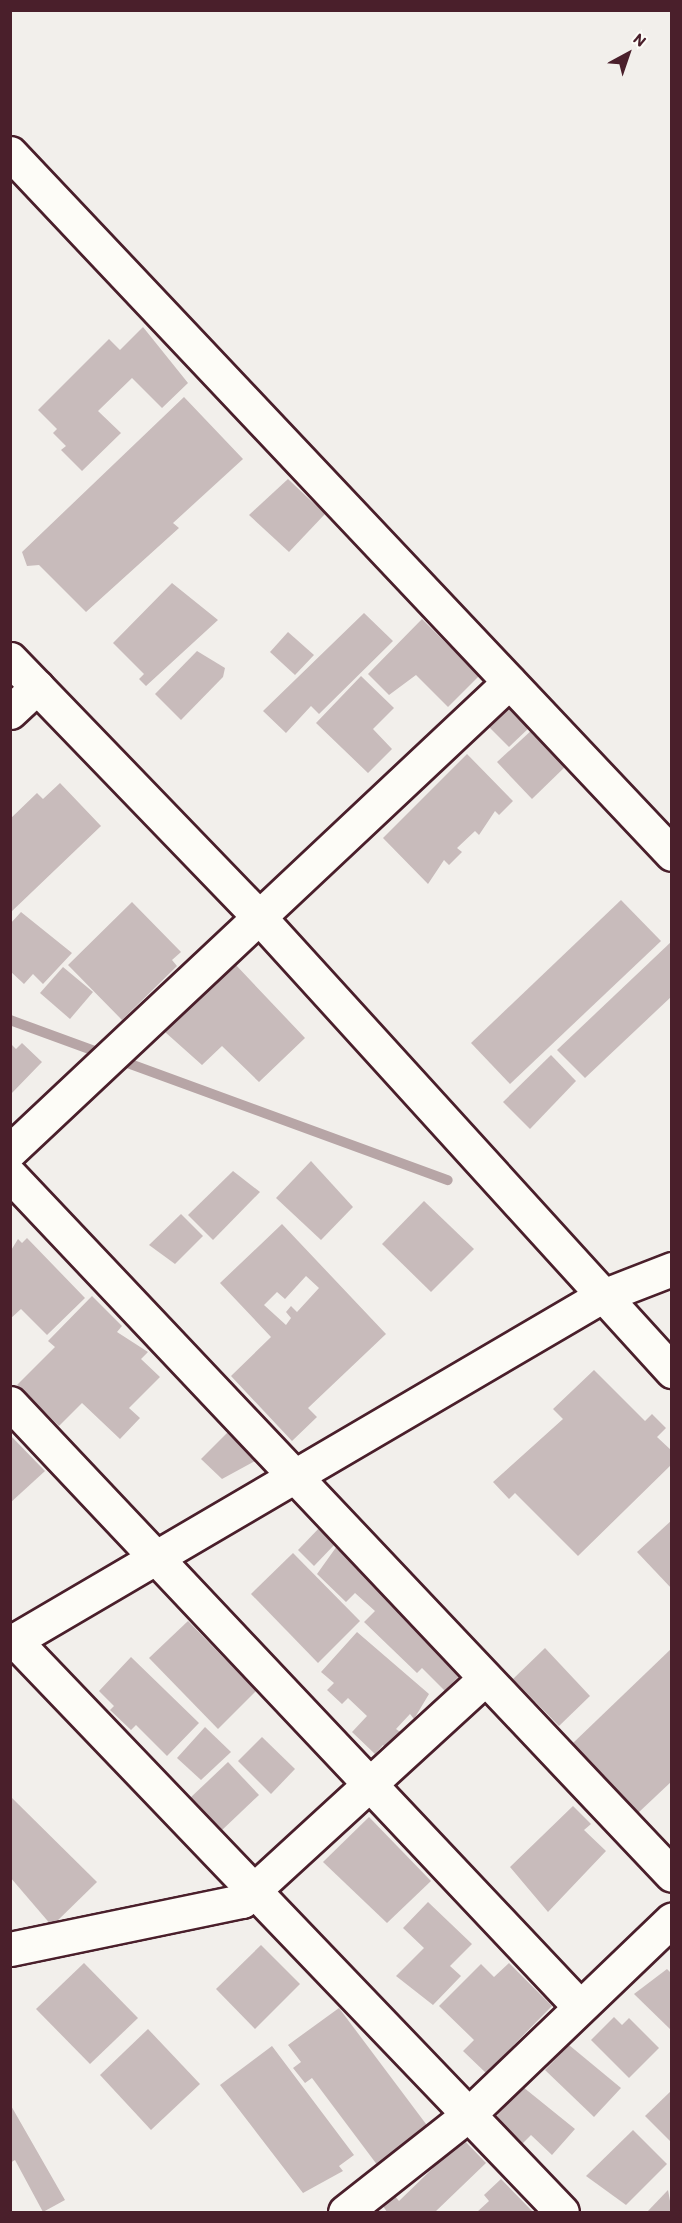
<!DOCTYPE html>
<style>
body{margin:0}
#map{position:relative;width:682px;height:2223px;overflow:hidden;background:#f2efeb;font-family:Itim,sans-serif}
div>[style]{position:absolute}
.stream>*{height:10px;margin:-5px;padding:0 5px;transform-origin:5px;border-radius:5px;background:#b7a5a6}
.building>*{inset:0;background:#c8bbbb}
.roads{filter:drop-shadow(2px 0 #4a1f2b) drop-shadow(-2px 0 #4a1f2b) drop-shadow(0 2px #4a1f2b) drop-shadow(0 -2px #4a1f2b)}
.minor>*{height:33px;margin:-16.5px;padding:0 16.5px;transform-origin:16.5px;border-radius:16.5px;background:#fdfcf7}
.tertiary>*{height:33px;margin:-16.5px;padding:0 16.5px;transform-origin:16.5px;border-radius:16.5px;background:#fdfcf7}
span{translate:-50% -50%;white-space:nowrap;text-align:center;line-height:1.15;-webkit-text-stroke:4.5px #fdfcf7;paint-order:stroke}
.frame{position:absolute;inset:0;border:12px solid #4a1f2b;pointer-events:none}
.north{position:absolute;left:598px;top:24px;width:60px;height:60px;-webkit-text-stroke:4px #fdfcf7;paint-order:stroke;rotate:40deg;font-size:16px;font-weight:700;line-height:24px;text-align:center;color:#4a1f2b}
.north::after{content:'';display:block;margin:auto;width:21px;height:27px;background:#4a1f2b;clip-path:polygon(50% 0,100% 100%,50% 72%,0 100%)}
</style>
<div id="map">
<div class="stream">
<div style="left:10px;top:1020px;width:466px;rotate:20.1deg"></div>
</div>
<div class="building">
<div style="clip-path:polygon(143px 327px,188px 383px,162px 408px,132px 378px,98px 411px,121px 433px,82px 471px,61px 450px,66px 446px,53px 433px,57px 429px,38px 410px,109px 339px,120px 350px)"></div>
<div style="clip-path:polygon(184px 397px,243px 459px,173px 523px,179px 528px,86px 612px,39px 565px,27px 566px,22px 552px)"></div>
<div style="clip-path:polygon(288px 479px,325px 514px,289px 552px,249px 515px)"></div>
<div style="clip-path:polygon(172px 583px,218px 620px,146px 686px,139px 679px,144px 674px,113px 643px)"></div>
<div style="clip-path:polygon(364px 613px,393px 641px,319px 714px,311px 706px,286px 733px,263px 711px)"></div>
<div style="clip-path:polygon(422px 619px,479px 676px,448px 707px,416px 675px,389px 695px,368px 674px)"></div>
<div style="clip-path:polygon(288px 632px,314px 655px,295px 675px,270px 652px)"></div>
<div style="clip-path:polygon(197px 651px,225px 668px,223px 677px,181px 720px,155px 694px)"></div>
<div style="clip-path:polygon(361px 676px,394px 708px,373px 729px,392px 749px,368px 773px,316px 723px)"></div>
<div style="clip-path:polygon(510px 704px,531px 726px,509px 747px,488px 726px)"></div>
<div style="clip-path:polygon(533px 729px,568px 764px,532px 799px,497px 762px)"></div>
<div style="clip-path:polygon(467px 754px,513px 801px,499px 815px,495px 811px,479px 835px,475px 831px,457px 848px,462px 852px,449px 865px,444px 860px,428px 884px,383px 838px)"></div>
<div style="clip-path:polygon(60px 783px,101px 826px,10px 913px,10px 819px,37px 793px,43px 799px)"></div>
<div style="clip-path:polygon(621px 900px,661px 941px,510px 1084px,471px 1043px)"></div>
<div style="clip-path:polygon(132px 902px,181px 952px,172px 960px,177px 966px,122px 1020px,68px 965px)"></div>
<div style="clip-path:polygon(21px 912px,72px 953px,43px 984px,33px 974px,24px 984px,10px 971px,10px 924px)"></div>
<div style="clip-path:polygon(672px 941px,672px 996px,585px 1078px,557px 1050px)"></div>
<div style="clip-path:polygon(234px 963px,305px 1038px,259px 1082px,222px 1046px,202px 1065px,165px 1032px)"></div>
<div style="clip-path:polygon(63px 967px,93px 992px,70px 1019px,40px 993px)"></div>
<div style="clip-path:polygon(10px 1043px,16px 1049px,22px 1043px,42px 1062px,10px 1095px)"></div>
<div style="clip-path:polygon(551px 1055px,576px 1081px,530px 1129px,503px 1102px)"></div>
<div style="clip-path:polygon(311px 1161px,353px 1207px,321px 1240px,276px 1198px)"></div>
<div style="clip-path:polygon(233px 1171px,260px 1192px,213px 1240px,188px 1215px)"></div>
<div style="clip-path:polygon(424px 1201px,474px 1249px,431px 1292px,382px 1244px)"></div>
<div style="clip-path:polygon(181px 1214px,203px 1236px,175px 1264px,149px 1245px)"></div>
<div style="clip-path:polygon(evenodd,282px 1224px,386px 1334px,308px 1408px,317px 1417px,292px 1441px,231px 1376px,271px 1337px,220px 1283px,282px 1224px,306px 1276px,319px 1288px,297px 1312px,291px 1306px,286px 1312px,291px 1318px,286px 1325px,264px 1305px,277px 1292px,285px 1299px,306px 1276px)"></div>
<div style="clip-path:polygon(27px 1238px,85px 1298px,47px 1335px,21px 1309px,10px 1319px,10px 1252px,18px 1239px,22px 1243px)"></div>
<div style="clip-path:polygon(92px 1296px,122px 1326px,117px 1332px,148px 1352px,141px 1359px,160px 1377px,129px 1408px,140px 1418px,120px 1439px,82px 1403px,59px 1426px,17px 1385px,55px 1347px,48px 1341px)"></div>
<div style="clip-path:polygon(594px 1370px,645px 1421px,652px 1414px,666px 1428px,657px 1437px,672px 1451px,672px 1464px,578px 1556px,515px 1493px,509px 1499px,493px 1482px,563px 1419px,553px 1409px)"></div>
<div style="clip-path:polygon(228px 1432px,255px 1461px,222px 1479px,201px 1459px)"></div>
<div style="clip-path:polygon(10px 1435px,45px 1471px,10px 1503px)"></div>
<div style="clip-path:polygon(672px 1520px,672px 1589px,637px 1552px)"></div>
<div style="clip-path:polygon(322px 1525px,338px 1541px,314px 1566px,298px 1550px)"></div>
<div style="clip-path:polygon(337px 1546px,460px 1675px,445px 1691px,422px 1668px,417px 1673px,364px 1622px,375px 1611px,355px 1593px,346px 1602px,317px 1574px)"></div>
<div style="clip-path:polygon(293px 1553px,360px 1621px,318px 1663px,251px 1594px)"></div>
<div style="clip-path:polygon(188px 1621px,256px 1691px,218px 1729px,149px 1658px)"></div>
<div style="clip-path:polygon(357px 1632px,429px 1694px,414px 1719px,410px 1714px,396px 1729px,403px 1734px,389px 1751px,383px 1745px,375px 1754px,352px 1732px,367px 1716px,348px 1698px,342px 1704px,327px 1690px,334px 1683px,321px 1672px)"></div>
<div style="clip-path:polygon(545px 1648px,590px 1696px,559px 1726px,513px 1679px)"></div>
<div style="clip-path:polygon(672px 1648px,672px 1781px,638px 1813px,572px 1744px)"></div>
<div style="clip-path:polygon(131px 1657px,199px 1723px,167px 1756px,136px 1725px,131px 1730px,110px 1710px,114px 1706px,99px 1691px)"></div>
<div style="clip-path:polygon(205px 1727px,231px 1752px,201px 1780px,177px 1758px)"></div>
<div style="clip-path:polygon(262px 1737px,295px 1769px,271px 1794px,238px 1761px)"></div>
<div style="clip-path:polygon(228px 1762px,259px 1795px,220px 1832px,189px 1799px)"></div>
<div style="clip-path:polygon(10px 1796px,97px 1882px,52px 1926px,10px 1877px)"></div>
<div style="clip-path:polygon(573px 1806px,591px 1824px,584px 1830px,606px 1851px,548px 1912px,510px 1867px)"></div>
<div style="clip-path:polygon(369px 1817px,431px 1881px,387px 1923px,323px 1862px)"></div>
<div style="clip-path:polygon(428px 1902px,472px 1944px,450px 1966px,461px 1976px,433px 2005px,396px 1976px,424px 1948px,403px 1928px)"></div>
<div style="clip-path:polygon(261px 1945px,300px 1984px,255px 2029px,216px 1989px)"></div>
<div style="clip-path:polygon(84px 1963px,138px 2018px,90px 2064px,36px 2009px)"></div>
<div style="clip-path:polygon(509px 1963px,552px 2006px,486px 2073px,463px 2051px,474px 2040px,439px 2006px,481px 1964px,494px 1977px)"></div>
<div style="clip-path:polygon(667px 1969px,672px 1974px,672px 2031px,634px 1994px)"></div>
<div style="clip-path:polygon(339px 2008px,429px 2128px,378px 2166px,312px 2078px,305px 2083px,293px 2068px,301px 2062px,288px 2045px)"></div>
<div style="clip-path:polygon(614px 2017px,622px 2025px,629px 2018px,659px 2048px,629px 2078px,591px 2040px)"></div>
<div style="clip-path:polygon(148px 2029px,200px 2084px,151px 2130px,100px 2075px)"></div>
<div style="clip-path:polygon(569px 2045px,621px 2088px,594px 2117px,545px 2070px)"></div>
<div style="clip-path:polygon(272px 2046px,354px 2155px,339px 2166px,343px 2171px,303px 2193px,220px 2085px)"></div>
<div style="clip-path:polygon(523px 2087px,575px 2129px,552px 2155px,531px 2135px,522px 2144px,495px 2118px)"></div>
<div style="clip-path:polygon(672px 2090px,672px 2143px,645px 2116px)"></div>
<div style="clip-path:polygon(10px 2104px,65px 2200px,43px 2212px,15px 2160px,10px 2163px)"></div>
<div style="clip-path:polygon(633px 2130px,667px 2164px,626px 2205px,586px 2176px)"></div>
<div style="clip-path:polygon(463px 2139px,486px 2163px,435px 2212px,387px 2212px,383px 2206px,394px 2195px,399px 2201px)"></div>
<div style="clip-path:polygon(501px 2179px,533px 2212px,477px 2212px,489px 2201px,484px 2195px)"></div>
<div style="clip-path:polygon(668px 2190px,672px 2212px,647px 2212px)"></div>
</div>
<div class="roads">
<div class="minor">
<div style="left:10px;top:153px;width:964px;rotate:46.64deg"></div>
<div style="left:10px;top:712px;width:37px;rotate:-43deg"></div>
<div style="left:10px;top:1151px;width:685px;rotate:-43.22deg"></div>
<div style="left:10px;top:1175px;width:963px;rotate:46.6deg"></div>
<div style="left:10px;top:1403px;width:830px;rotate:46.66deg"></div>
<div style="left:14px;top:1640px;width:792px;rotate:46.23deg"></div>
<div style="left:10px;top:1949px;width:237px;rotate:-11.7deg"></div>
<div style="left:242px;top:1901px;width:330px;rotate:-42.5deg"></div>
<div style="left:345px;top:2212px;width:158px;rotate:-38.3deg"></div>
<div style="left:469px;top:2114px;width:281px;rotate:-43.8deg"></div>
</div>
<div class="tertiary">
<div style="left:10px;top:659px;width:359px;rotate:46deg"></div>
<div style="left:259px;top:917px;width:614px;rotate:47.71deg"></div>
<div style="left:10px;top:1643px;width:684px;rotate:-30.39deg"></div>
<div style="left:600px;top:1297px;width:77px;rotate:-21.3deg"></div>
</div>
</div>
<div class="frame"></div>
<div class="north">N</div>
</div>
